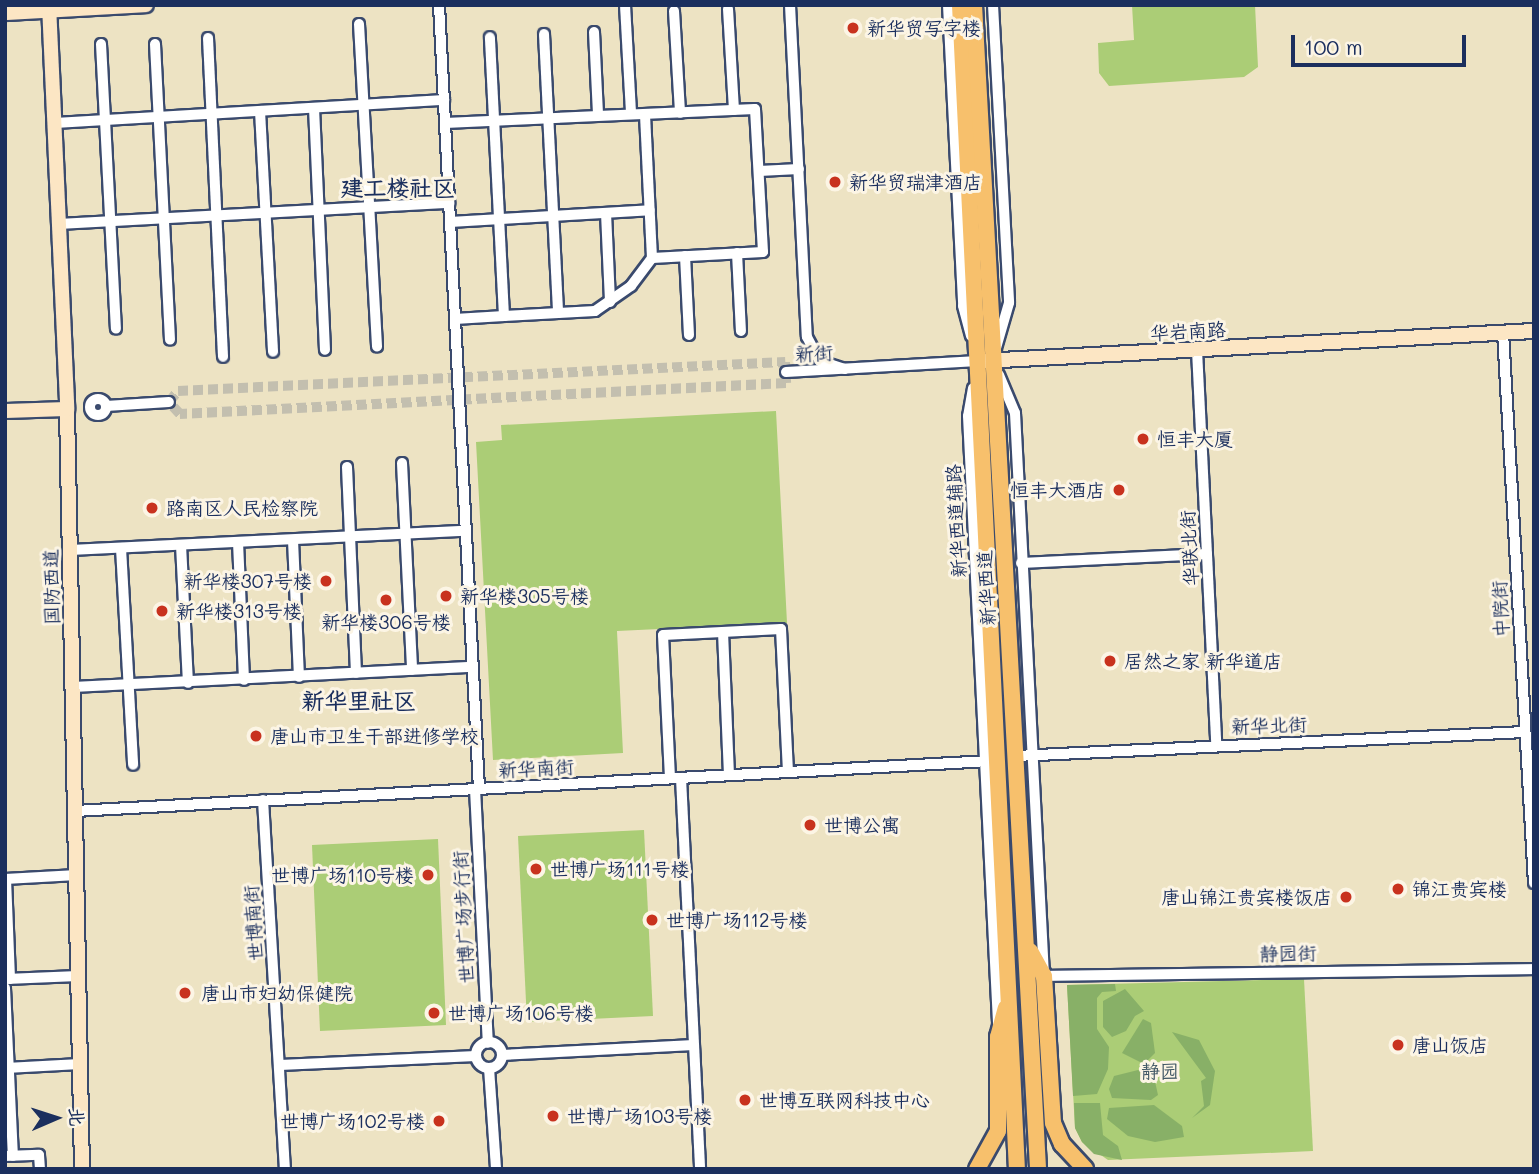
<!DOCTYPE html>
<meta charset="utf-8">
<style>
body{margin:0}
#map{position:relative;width:1539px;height:1174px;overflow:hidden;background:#ede3c3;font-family:Mali,"LXGW WenKai TC",sans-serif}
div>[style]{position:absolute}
.green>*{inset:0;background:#abcd76}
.forest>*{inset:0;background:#88b067}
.street-tunnel>*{height:10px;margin-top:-5px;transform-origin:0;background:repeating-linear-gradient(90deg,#c3bfaf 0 10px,transparent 0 15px)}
.roads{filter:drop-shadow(2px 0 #3a4a6d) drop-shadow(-2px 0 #3a4a6d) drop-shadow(0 2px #3a4a6d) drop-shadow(0 -2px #3a4a6d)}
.street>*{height:10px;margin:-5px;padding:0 5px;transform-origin:5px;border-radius:5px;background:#fff}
.street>.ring{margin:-5px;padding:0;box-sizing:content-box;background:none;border:10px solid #fff;border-radius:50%}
.secondary>*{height:14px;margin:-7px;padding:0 7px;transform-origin:7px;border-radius:7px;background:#fce6c4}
.primary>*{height:16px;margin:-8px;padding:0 8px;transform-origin:8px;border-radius:8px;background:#f7c06c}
.dots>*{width:19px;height:19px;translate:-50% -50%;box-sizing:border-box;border:4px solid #fcf5e5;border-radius:50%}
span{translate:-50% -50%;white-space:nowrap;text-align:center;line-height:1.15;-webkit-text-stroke:6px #fcf5e5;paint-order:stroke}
.poi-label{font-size:19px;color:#1b2f5e}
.left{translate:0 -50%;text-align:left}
.right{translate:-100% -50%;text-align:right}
.street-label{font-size:19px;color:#1b2f5e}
.park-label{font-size:19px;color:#3f5664}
.quarter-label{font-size:23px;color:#1b2f5e;font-weight:700}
.frame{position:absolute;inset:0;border:7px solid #1b2f5e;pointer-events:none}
.north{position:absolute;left:21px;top:1083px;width:70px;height:70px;-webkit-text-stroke:5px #fcf5e5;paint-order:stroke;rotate:87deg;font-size:19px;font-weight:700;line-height:28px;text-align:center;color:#1b2f5e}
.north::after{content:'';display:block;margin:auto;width:24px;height:32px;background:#1b2f5e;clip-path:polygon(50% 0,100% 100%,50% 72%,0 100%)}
.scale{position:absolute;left:1291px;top:35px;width:175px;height:32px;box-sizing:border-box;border:4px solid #1b2f5e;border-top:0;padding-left:9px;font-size:21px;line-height:24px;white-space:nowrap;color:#1b2f5e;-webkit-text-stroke:5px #fcf5e5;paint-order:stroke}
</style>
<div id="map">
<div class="green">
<div style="clip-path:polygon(1132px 5px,1255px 5px,1258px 67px,1244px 77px,1109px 86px,1099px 73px,1098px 43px,1134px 40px)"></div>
<div style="clip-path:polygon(776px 411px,787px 623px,617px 631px,623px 753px,493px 760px,476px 442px,502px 440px,501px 425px)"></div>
<div style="clip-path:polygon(644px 830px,653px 1016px,527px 1022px,518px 836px)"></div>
<div style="clip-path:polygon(438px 839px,446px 1025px,320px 1031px,312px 845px)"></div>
<div style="clip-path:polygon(1304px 979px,1313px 1151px,1108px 1160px,1082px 1142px,1075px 1128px,1067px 985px)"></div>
</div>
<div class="forest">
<div style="clip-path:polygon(1115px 984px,1116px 991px,1102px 992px,1097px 998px,1097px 1029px,1109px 1047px,1108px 1069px,1097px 1094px,1073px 1096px,1067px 985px)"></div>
<div style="clip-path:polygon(1125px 989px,1144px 1011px,1135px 1016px,1126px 1031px,1112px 1037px,1103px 1027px,1103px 1001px)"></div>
<div style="clip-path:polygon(1143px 1019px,1151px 1023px,1155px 1053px,1144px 1064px,1122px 1053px)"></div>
<div style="clip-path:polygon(1172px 1032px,1199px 1040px,1215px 1071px,1210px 1105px,1192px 1118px,1204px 1106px,1201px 1081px,1206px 1078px)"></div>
<div style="clip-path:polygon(1138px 1070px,1154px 1077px,1158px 1095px,1151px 1100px,1112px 1098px,1109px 1089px,1114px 1076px)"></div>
<div style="clip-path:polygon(1074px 1103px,1100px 1103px,1103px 1135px,1118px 1146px,1122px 1160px,1094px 1154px,1082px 1142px,1075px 1128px)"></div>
<div style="clip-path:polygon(1154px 1105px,1182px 1126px,1184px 1137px,1155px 1142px,1128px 1136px,1107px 1119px,1109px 1108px)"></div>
</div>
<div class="street-tunnel">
<div style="left:785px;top:362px;width:21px;rotate:87deg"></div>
<div style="left:786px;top:383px;width:607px;rotate:177.07deg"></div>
<div style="left:180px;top:414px;width:16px;rotate:-133deg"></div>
<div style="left:169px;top:402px;width:14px;rotate:-51deg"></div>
<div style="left:178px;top:391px;width:608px;rotate:-2.74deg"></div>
</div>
<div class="roads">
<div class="street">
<div style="left:439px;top:5px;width:785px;rotate:87.08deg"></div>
<div style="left:625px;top:5px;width:106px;rotate:86.8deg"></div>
<div style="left:790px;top:5px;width:332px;rotate:87.1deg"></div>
<div style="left:807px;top:337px;width:27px;rotate:62deg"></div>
<div style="left:820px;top:361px;width:26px;rotate:18deg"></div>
<div style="left:948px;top:5px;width:301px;rotate:87.1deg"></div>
<div style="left:963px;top:306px;width:31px;rotate:75deg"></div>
<div style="left:993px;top:5px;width:298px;rotate:86.9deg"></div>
<div style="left:1009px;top:303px;width:47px;rotate:106.1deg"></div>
<div style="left:728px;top:9px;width:101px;rotate:86.6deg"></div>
<div style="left:674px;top:11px;width:102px;rotate:86.6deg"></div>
<div style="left:359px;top:24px;width:323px;rotate:86.8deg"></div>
<div style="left:594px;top:32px;width:81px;rotate:87.2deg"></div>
<div style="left:544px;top:34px;width:279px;rotate:87.1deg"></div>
<div style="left:208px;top:38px;width:319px;rotate:87.3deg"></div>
<div style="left:101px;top:44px;width:285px;rotate:87deg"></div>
<div style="left:155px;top:44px;width:296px;rotate:87.1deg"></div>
<div style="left:314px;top:108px;width:242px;rotate:87.4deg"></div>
<div style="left:260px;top:111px;width:241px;rotate:86.9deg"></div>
<div style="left:645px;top:115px;width:143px;rotate:87.2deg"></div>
<div style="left:55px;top:123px;width:390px;rotate:-3.4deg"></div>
<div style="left:445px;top:123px;width:310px;rotate:-2.6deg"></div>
<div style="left:755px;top:109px;width:143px;rotate:86.8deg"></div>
<div style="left:763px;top:252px;width:111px;rotate:176.9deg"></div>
<div style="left:652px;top:258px;width:35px;rotate:127deg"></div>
<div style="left:631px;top:286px;width:44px;rotate:145.2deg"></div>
<div style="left:595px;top:311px;width:91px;rotate:176.9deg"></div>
<div style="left:759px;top:171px;width:40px;rotate:-2.9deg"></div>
<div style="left:606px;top:213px;width:89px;rotate:87.4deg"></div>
<div style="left:450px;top:222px;width:200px;rotate:-3.4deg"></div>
<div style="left:59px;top:224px;width:391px;rotate:-3.1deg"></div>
<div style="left:737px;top:253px;width:78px;rotate:87.1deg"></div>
<div style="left:685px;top:256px;width:79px;rotate:87.1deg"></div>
<div style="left:455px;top:319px;width:49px;rotate:-3.5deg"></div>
<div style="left:504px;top:316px;width:279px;rotate:-92.9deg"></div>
<div style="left:1503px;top:332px;width:552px;rotate:86.78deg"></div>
<div style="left:1197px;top:350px;width:395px;rotate:87.2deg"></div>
<div style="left:786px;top:372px;width:192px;rotate:-3.3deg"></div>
<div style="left:999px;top:375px;width:41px;rotate:67.2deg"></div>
<div style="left:1015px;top:413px;width:564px;rotate:87.05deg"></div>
<div style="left:1044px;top:976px;width:490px;rotate:-0.8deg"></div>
<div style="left:973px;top:388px;width:28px;rotate:100deg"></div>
<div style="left:968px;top:416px;width:608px;rotate:87.17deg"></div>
<div class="ring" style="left:90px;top:399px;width:6px;height:6px"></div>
<div style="left:106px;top:406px;width:63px;rotate:-3.6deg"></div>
<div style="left:402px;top:463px;width:207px;rotate:87.2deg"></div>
<div style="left:347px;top:467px;width:206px;rotate:87.5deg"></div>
<div style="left:293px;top:540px;width:137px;rotate:87.5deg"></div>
<div style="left:238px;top:542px;width:138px;rotate:87.5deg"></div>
<div style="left:181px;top:545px;width:138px;rotate:87.1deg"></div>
<div style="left:121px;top:548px;width:217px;rotate:86.8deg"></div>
<div style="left:70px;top:550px;width:395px;rotate:-2.8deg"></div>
<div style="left:1021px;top:563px;width:186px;rotate:-2.8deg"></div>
<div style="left:723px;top:632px;width:143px;rotate:87.6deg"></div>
<div style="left:73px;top:687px;width:400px;rotate:-2.9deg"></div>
<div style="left:1016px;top:756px;width:509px;rotate:-2.7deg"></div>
<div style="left:670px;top:778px;width:143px;rotate:-92.8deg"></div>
<div style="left:663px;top:635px;width:118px;rotate:-2.9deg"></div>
<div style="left:781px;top:629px;width:143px;rotate:87.2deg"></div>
<div style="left:681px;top:778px;width:391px;rotate:87.2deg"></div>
<div style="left:475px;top:789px;width:254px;rotate:87.1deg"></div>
<div style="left:263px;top:800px;width:370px;rotate:86.6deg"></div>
<div style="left:75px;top:811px;width:916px;rotate:-3.13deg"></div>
<div style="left:5px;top:879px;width:72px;rotate:-3.2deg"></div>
<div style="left:6px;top:879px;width:100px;rotate:87.7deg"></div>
<div style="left:6px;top:979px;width:72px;rotate:-2.4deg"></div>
<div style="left:5px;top:988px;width:168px;rotate:87.3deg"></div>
<div class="ring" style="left:476px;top:1042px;width:16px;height:16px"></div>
<div style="left:502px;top:1055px;width:192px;rotate:-3deg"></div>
<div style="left:280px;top:1065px;width:196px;rotate:-2.6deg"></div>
<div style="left:6px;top:1068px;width:74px;rotate:-3.1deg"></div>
<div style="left:489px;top:1068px;width:101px;rotate:86deg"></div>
<div style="left:5px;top:1156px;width:34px;rotate:-2deg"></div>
<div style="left:39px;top:1155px;width:14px;rotate:86deg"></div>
</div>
<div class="secondary">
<div style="left:49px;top:5px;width:404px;rotate:87.4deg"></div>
<div style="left:67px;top:409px;width:760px;rotate:88.87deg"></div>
<div style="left:5px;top:13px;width:141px;rotate:-3.2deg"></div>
<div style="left:983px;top:361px;width:552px;rotate:-3.12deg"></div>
<div style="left:5px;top:411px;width:62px;rotate:-1.8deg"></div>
</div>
<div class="primary">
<div style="left:960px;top:5px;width:1165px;rotate:87.2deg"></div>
<div style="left:974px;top:5px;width:1166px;rotate:86.85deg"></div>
<div style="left:1030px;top:951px;width:29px;rotate:61deg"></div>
<div style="left:1044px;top:976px;width:147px;rotate:86.5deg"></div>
<div style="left:1053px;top:1123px;width:23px;rotate:67deg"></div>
<div style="left:1062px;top:1144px;width:34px;rotate:47deg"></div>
<div style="left:977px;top:1169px;width:43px;rotate:-61.1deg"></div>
<div style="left:998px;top:1131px;width:94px;rotate:-90deg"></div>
<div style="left:998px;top:1037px;width:30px;rotate:-75deg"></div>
</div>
</div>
<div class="dots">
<div style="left:853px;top:28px;background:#c8321e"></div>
<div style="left:835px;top:182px;background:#c8321e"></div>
<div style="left:1143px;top:439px;background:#c8321e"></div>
<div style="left:1119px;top:490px;background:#c8321e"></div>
<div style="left:152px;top:508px;background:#c8321e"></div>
<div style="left:326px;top:581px;background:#c8321e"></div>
<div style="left:446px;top:596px;background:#c8321e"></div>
<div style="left:386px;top:600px;background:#c8321e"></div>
<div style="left:162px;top:611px;background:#c8321e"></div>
<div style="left:1110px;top:661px;background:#c8321e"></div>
<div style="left:256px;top:736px;background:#c8321e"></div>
<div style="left:810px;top:825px;background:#c8321e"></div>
<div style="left:536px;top:869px;background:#c8321e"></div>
<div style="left:428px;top:875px;background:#c8321e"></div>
<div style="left:1398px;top:889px;background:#c8321e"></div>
<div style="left:1346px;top:897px;background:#c8321e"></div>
<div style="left:652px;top:920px;background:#c8321e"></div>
<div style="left:185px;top:993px;background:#c8321e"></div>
<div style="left:434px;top:1013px;background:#c8321e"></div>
<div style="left:1398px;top:1045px;background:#c8321e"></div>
<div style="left:745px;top:1100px;background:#c8321e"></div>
<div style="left:553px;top:1116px;background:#c8321e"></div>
<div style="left:439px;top:1121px;background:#c8321e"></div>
</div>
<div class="poi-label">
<span class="left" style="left:867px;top:28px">新华贸写字楼</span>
<span class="left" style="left:849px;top:182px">新华贸瑞津酒店</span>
<span class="left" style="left:1157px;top:439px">恒丰大厦</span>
<span class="right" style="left:1105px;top:490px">恒丰大酒店</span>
<span class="left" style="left:166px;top:508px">路南区人民检察院</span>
<span class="right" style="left:312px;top:581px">新华楼307号楼</span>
<span class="left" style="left:460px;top:596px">新华楼305号楼</span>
<span class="left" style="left:176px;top:611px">新华楼313号楼</span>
<span style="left:386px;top:622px">新华楼306号楼</span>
<span class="left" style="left:1124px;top:661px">居然之家 新华道店</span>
<span class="left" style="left:270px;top:736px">唐山市卫生干部进修学校</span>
<span class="left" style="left:824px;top:825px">世博公寓</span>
<span class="left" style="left:550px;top:869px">世博广场111号楼</span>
<span class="right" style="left:414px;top:875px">世博广场110号楼</span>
<span class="left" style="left:1412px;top:889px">锦江贵宾楼</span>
<span class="right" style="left:1332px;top:897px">唐山锦江贵宾楼饭店</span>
<span class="left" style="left:666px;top:920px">世博广场112号楼</span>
<span class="left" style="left:201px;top:993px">唐山市妇幼保健院</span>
<span class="left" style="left:448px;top:1013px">世博广场106号楼</span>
<span class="left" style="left:1412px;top:1045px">唐山饭店</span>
<span class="left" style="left:759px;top:1100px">世博互联网科技中心</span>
<span class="left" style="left:567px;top:1116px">世博广场103号楼</span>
<span class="right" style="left:425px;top:1121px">世博广场102号楼</span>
</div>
<div class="street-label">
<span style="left:1188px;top:331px;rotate:-3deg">华岩南路</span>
<span style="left:814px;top:353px;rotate:-3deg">新街</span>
<span style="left:956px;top:521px;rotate:-93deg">新华西道辅路</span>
<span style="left:1189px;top:548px;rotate:-93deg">华联北街</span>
<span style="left:51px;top:587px;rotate:-91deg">国防西道</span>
<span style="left:986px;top:588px;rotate:-93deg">新华西道</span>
<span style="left:1500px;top:609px;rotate:-93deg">中院街</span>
<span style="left:1269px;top:725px;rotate:-2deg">新华北街</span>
<span style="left:536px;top:768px;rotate:-3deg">新华南街</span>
<span style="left:463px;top:917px;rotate:-93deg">世博广场步行街</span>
<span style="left:253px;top:923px;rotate:-94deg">世博南街</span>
<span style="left:1288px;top:953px;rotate:-1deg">静园街</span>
</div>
<div class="park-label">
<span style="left:1160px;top:1071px">静园</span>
</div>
<div class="quarter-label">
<span style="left:398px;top:187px">建工楼社区</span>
<span style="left:359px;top:700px">新华里社区</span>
</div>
<div class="frame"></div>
<div class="north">北</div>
<div class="scale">100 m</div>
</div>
